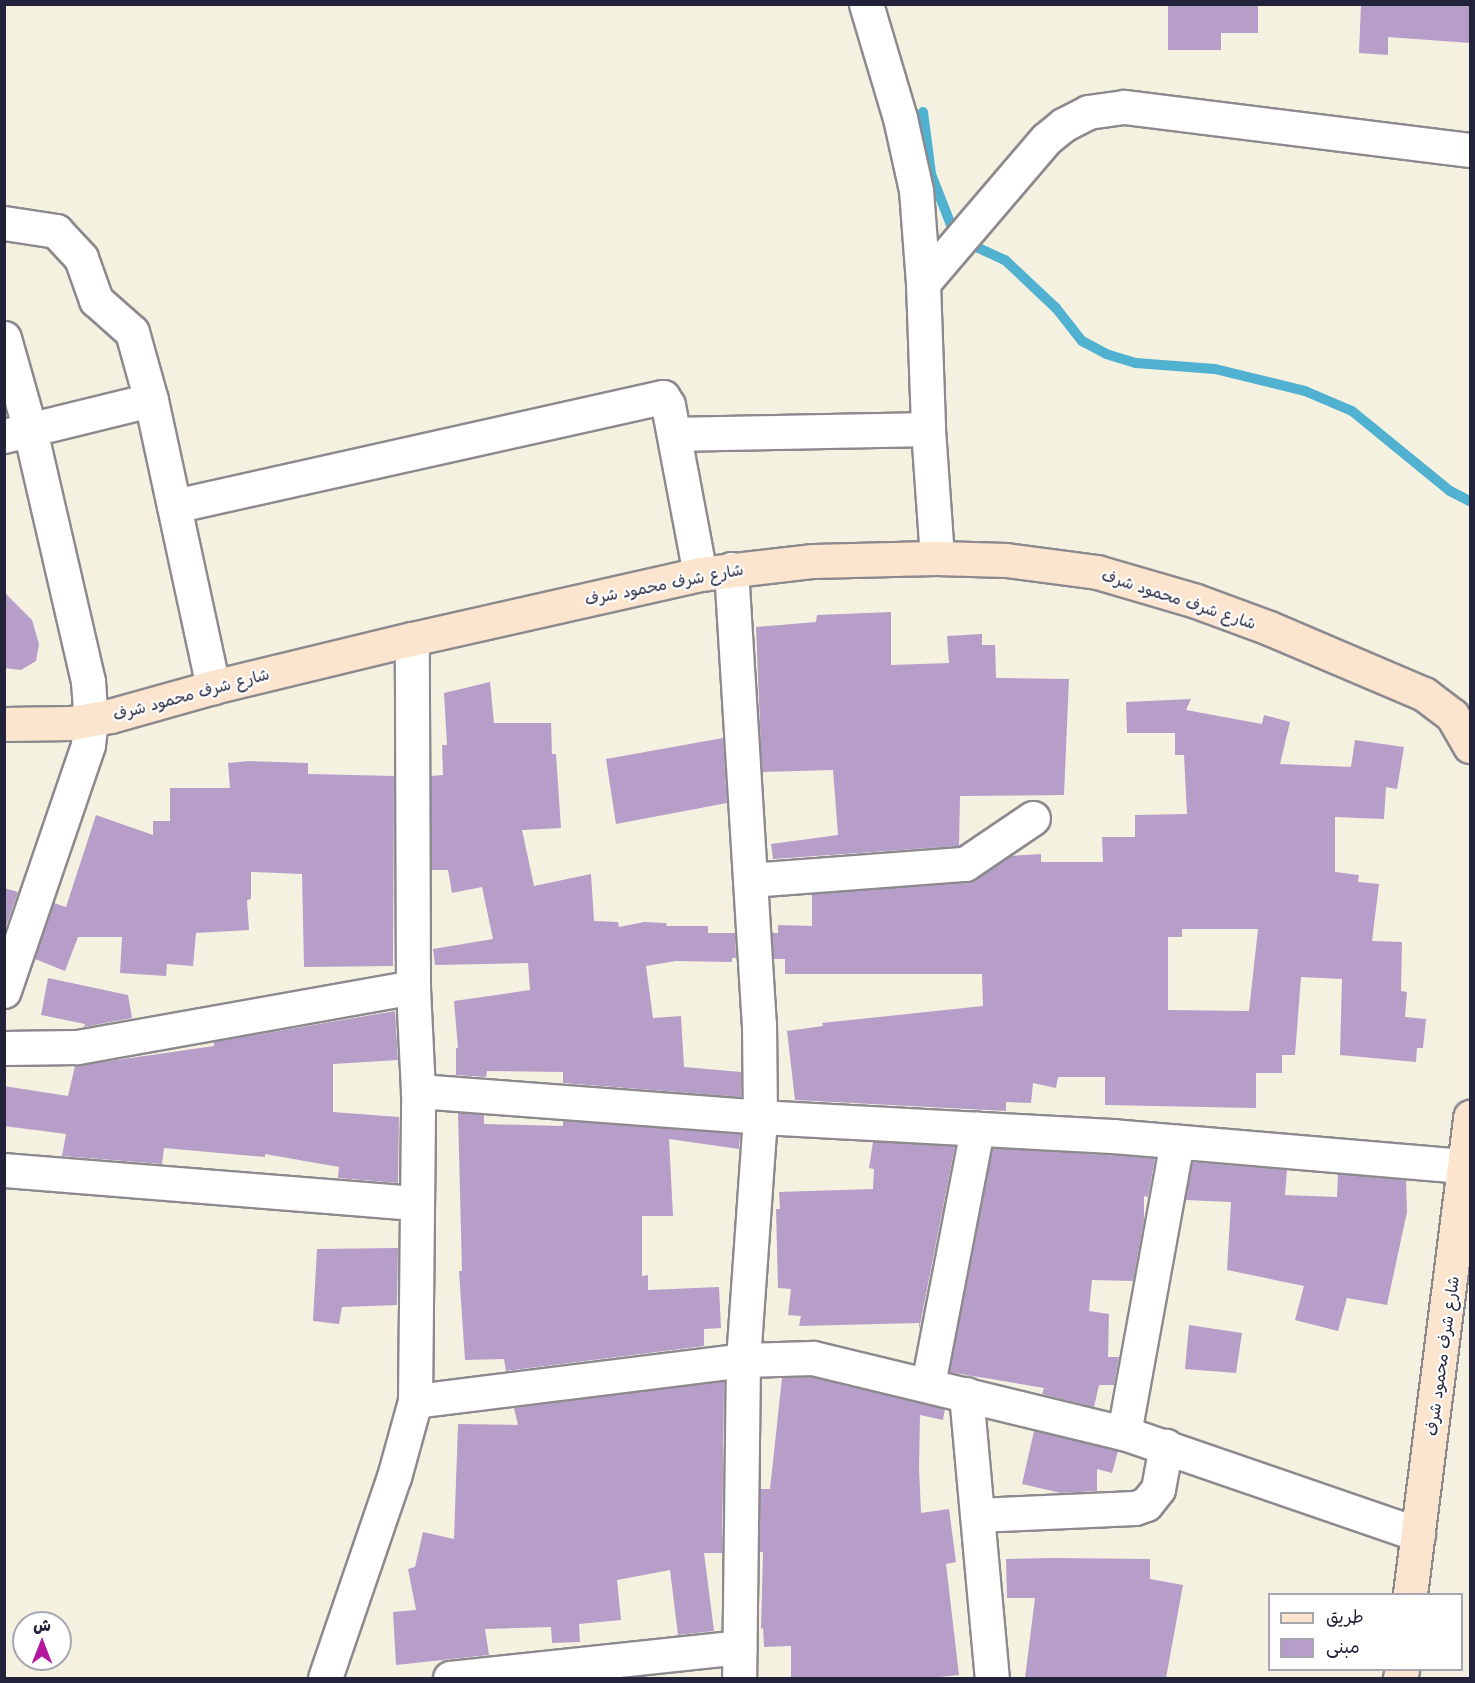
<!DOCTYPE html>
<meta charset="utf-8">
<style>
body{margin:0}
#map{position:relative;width:1475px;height:1683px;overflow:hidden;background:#f5f1e1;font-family:Mali,"Playpen Sans Arabic",sans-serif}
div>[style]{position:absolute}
.stream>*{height:10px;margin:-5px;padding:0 5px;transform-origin:5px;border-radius:5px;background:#51b1d0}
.building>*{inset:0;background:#b69ec9}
.roads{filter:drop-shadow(2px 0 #8c8a8e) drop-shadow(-2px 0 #8c8a8e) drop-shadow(0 2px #8c8a8e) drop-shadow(0 -2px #8c8a8e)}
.street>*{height:33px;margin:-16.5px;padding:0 16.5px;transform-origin:16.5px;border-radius:16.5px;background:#fff}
.secondary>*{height:33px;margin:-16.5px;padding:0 16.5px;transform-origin:16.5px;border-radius:16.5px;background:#fbe5cf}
span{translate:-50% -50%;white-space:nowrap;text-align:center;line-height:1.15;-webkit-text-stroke:4.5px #fff;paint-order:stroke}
.street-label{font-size:16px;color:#22223b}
.frame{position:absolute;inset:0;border:6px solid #22223b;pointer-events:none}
.legend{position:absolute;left:1268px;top:1593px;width:195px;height:78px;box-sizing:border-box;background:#fff;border:2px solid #a7a7b1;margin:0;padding:8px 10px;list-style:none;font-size:18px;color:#22223b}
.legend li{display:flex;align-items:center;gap:12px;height:30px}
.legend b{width:30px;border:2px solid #a7a7b1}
.north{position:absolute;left:12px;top:1611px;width:60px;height:60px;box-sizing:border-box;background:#fff;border:2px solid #a7a7b1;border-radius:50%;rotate:0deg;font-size:16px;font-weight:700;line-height:24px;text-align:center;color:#22223b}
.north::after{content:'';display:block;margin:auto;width:21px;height:27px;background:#b5179e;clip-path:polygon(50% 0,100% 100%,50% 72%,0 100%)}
</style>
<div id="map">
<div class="stream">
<div style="left:923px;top:112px;width:63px;rotate:82.6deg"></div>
<div style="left:931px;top:174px;width:60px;rotate:68.6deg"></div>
<div style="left:970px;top:244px;width:38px;rotate:25deg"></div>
<div style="left:1005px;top:260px;width:70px;rotate:43.3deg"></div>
<div style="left:1056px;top:308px;width:42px;rotate:51.8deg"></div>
<div style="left:1082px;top:341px;width:27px;rotate:28deg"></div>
<div style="left:1106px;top:354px;width:31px;rotate:17deg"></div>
<div style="left:1136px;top:363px;width:79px;rotate:4.3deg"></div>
<div style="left:1215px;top:369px;width:93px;rotate:13.7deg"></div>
<div style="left:1305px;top:391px;width:51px;rotate:23.1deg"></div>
<div style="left:1352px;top:411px;width:127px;rotate:39.2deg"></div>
<div style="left:1450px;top:491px;width:22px;rotate:27deg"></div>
</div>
<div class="building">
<div style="clip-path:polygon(1168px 4px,1258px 4px,1258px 33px,1221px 33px,1221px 50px,1168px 50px)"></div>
<div style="clip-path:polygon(1361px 4px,1470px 4px,1470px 43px,1388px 37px,1388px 55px,1359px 53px)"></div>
<div style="clip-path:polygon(4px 592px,32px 620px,39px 644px,36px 661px,21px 670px,4px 668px)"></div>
<div style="clip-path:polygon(891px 612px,891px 665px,949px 663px,947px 636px,982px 634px,982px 645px,995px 645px,996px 678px,1069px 679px,1064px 795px,960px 796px,959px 846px,773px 859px,771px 844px,838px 835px,833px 770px,762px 772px,756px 627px,816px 622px,817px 615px)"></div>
<div style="clip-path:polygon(490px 682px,494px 723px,551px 723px,552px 754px,556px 754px,561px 828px,522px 830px,534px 886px,591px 874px,594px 921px,618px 922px,619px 927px,644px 922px,666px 923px,667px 926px,708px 926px,708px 933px,735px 933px,736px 958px,732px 958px,732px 962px,676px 961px,646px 966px,653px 1018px,681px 1016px,684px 1067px,741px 1072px,741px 1097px,563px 1083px,563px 1072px,487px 1071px,486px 1077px,456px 1075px,456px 1048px,458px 1048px,454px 1001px,530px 990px,528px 963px,435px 965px,433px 949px,493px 939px,482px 887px,452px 893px,448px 870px,431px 870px,431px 776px,443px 775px,442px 745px,447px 745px,444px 693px)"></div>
<div style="clip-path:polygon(evenodd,1191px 699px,1186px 710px,1262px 724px,1264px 715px,1290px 722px,1280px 764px,1351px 767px,1355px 740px,1404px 747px,1397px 789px,1386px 787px,1384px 819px,1335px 817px,1335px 872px,1359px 875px,1358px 882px,1379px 884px,1372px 941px,1402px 942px,1401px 991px,1407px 992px,1405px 1017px,1426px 1019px,1423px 1048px,1417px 1048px,1416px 1062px,1340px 1055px,1342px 979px,1301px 977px,1295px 1055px,1282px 1055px,1282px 1073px,1256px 1073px,1256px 1108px,1105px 1105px,1105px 1077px,1058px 1077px,1056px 1088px,1033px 1083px,1031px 1103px,1006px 1102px,1006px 1111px,795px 1100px,787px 1031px,823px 1026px,822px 1023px,983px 1006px,982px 974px,785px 974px,785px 959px,774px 959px,772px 933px,778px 933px,778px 925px,812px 926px,812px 894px,966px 883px,1010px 856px,1041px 854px,1041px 862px,1103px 862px,1102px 837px,1135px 837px,1135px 815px,1187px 814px,1184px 755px,1175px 755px,1175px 733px,1127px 733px,1126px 702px,1191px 699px,1182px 929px,1258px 929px,1249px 1011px,1168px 1010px,1168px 937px,1182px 937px,1182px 929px)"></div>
<div style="clip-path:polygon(723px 738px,727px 803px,616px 824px,606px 759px)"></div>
<div style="clip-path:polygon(249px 761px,308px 763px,308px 774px,394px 776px,393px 966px,304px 967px,302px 874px,251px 872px,251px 899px,247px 900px,249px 930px,196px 933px,193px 966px,167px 964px,166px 976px,120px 973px,122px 937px,78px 937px,65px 971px,35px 959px,54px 903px,66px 907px,96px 815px,153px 835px,153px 821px,170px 821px,170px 788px,230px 788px,228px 763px)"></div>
<div style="clip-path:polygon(4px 888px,18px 892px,4px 932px)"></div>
<div style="clip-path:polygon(48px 978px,128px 995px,132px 1018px,84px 1027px,85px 1024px,41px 1015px)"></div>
<div style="clip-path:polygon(395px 1011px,398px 1060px,333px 1064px,333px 1112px,399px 1117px,398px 1183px,338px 1178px,339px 1167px,265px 1154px,265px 1157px,164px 1148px,162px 1164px,62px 1156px,66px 1134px,4px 1126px,4px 1086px,68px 1096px,75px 1066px,214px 1046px,214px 1042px)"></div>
<div style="clip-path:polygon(458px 1113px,484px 1115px,484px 1124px,563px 1126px,563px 1121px,740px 1134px,739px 1149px,669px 1139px,673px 1216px,642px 1216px,642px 1276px,648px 1275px,648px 1290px,719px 1287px,721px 1328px,704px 1329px,704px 1346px,506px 1371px,504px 1359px,465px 1360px,459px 1271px,462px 1271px)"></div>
<div style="clip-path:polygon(873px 1142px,955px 1146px,919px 1330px,919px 1323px,799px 1326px,801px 1316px,788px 1315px,791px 1289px,778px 1288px,776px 1209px,780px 1209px,779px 1192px,873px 1189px,874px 1169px,869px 1168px)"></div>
<div style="clip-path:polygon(992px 1148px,1155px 1158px,1148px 1197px,1144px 1196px,1144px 1220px,1133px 1281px,1092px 1280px,1089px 1311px,1109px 1314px,1108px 1357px,1119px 1357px,1114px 1385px,1099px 1385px,1094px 1407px,1042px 1394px,1044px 1388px,949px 1372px)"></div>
<div style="clip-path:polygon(1192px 1162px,1287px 1170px,1285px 1195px,1337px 1197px,1338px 1174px,1406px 1180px,1407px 1212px,1387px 1305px,1347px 1298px,1338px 1331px,1295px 1320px,1304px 1286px,1227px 1270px,1231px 1202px,1186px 1200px)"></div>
<div style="clip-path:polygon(398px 1248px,397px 1305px,342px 1307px,339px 1324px,313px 1321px,317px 1249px)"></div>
<div style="clip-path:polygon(1189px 1325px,1242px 1333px,1236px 1373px,1185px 1369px)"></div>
<div style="clip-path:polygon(811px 1377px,945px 1409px,943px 1420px,920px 1415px,919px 1468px,921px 1513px,949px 1509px,956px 1562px,946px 1564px,959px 1675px,929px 1678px,791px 1678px,791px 1646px,764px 1647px,763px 1628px,761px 1629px,763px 1552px,759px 1552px,760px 1489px,770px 1489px,782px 1378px)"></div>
<div style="clip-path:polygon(724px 1381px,722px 1553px,704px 1553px,714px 1631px,678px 1635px,670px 1570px,617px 1580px,621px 1620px,579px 1624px,580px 1642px,552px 1643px,551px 1627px,485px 1629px,489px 1655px,396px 1665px,393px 1612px,416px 1610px,408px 1569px,415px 1567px,423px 1532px,454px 1539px,458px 1424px,518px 1425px,514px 1408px)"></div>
<div style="clip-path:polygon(1034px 1431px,1118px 1451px,1112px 1473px,1097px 1469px,1097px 1491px,1061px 1493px,1022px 1484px)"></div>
<div style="clip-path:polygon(1053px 1558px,1150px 1559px,1150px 1579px,1183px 1585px,1166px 1678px,1025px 1678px,1035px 1598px,1007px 1598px,1006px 1559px)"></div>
</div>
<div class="roads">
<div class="street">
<div style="left:866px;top:4px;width:119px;rotate:73.4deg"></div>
<div style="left:900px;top:118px;width:74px;rotate:77.5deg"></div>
<div style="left:916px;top:190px;width:93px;rotate:85.7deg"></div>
<div style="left:923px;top:283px;width:146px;rotate:88deg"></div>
<div style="left:928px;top:429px;width:129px;rotate:86deg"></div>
<div style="left:4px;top:223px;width:53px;rotate:8.7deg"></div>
<div style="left:56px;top:231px;width:37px;rotate:47deg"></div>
<div style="left:81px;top:258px;width:45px;rotate:70.3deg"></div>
<div style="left:96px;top:300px;width:48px;rotate:41.6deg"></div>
<div style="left:132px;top:332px;width:71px;rotate:74.4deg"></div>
<div style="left:151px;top:400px;width:294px;rotate:77.8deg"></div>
<div style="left:923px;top:283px;width:189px;rotate:-49.5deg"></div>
<div style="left:1046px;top:139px;width:22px;rotate:-39deg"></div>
<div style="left:1063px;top:125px;width:28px;rotate:-27deg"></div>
<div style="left:1088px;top:112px;width:36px;rotate:-8deg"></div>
<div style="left:1124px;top:107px;width:349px;rotate:7.1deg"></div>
<div style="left:4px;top:338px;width:96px;rotate:74.2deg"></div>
<div style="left:30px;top:430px;width:258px;rotate:77deg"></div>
<div style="left:88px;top:681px;width:39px;rotate:86deg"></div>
<div style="left:91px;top:720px;width:25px;rotate:97deg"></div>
<div style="left:88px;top:745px;width:260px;rotate:108.9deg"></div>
<div style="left:674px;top:434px;width:254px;rotate:-1.1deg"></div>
<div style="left:4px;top:436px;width:151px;rotate:-13.8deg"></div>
<div style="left:174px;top:506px;width:501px;rotate:-12.57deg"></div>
<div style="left:663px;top:397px;width:9px;rotate:58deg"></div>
<div style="left:668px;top:405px;width:172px;rotate:79.3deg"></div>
<div style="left:731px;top:569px;width:456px;rotate:86.5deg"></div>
<div style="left:759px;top:1024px;width:93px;rotate:89.4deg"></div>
<div style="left:760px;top:1117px;width:244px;rotate:94deg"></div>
<div style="left:743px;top:1360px;width:318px;rotate:90.7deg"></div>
<div style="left:750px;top:880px;width:216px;rotate:-4.3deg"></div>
<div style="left:965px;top:864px;width:82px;rotate:-34.1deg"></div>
<div style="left:4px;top:1048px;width:73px;rotate:-0.8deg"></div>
<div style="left:77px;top:1047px;width:341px;rotate:-10.1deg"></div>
<div style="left:418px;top:1091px;width:343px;rotate:4.3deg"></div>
<div style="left:760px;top:1117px;width:354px;rotate:3.1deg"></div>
<div style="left:1113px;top:1136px;width:352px;rotate:4.9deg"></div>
<div style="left:4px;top:1170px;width:414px;rotate:4.6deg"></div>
<div style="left:928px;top:1384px;width:260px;rotate:-79.1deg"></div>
<div style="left:966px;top:1394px;width:285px;rotate:84.8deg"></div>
<div style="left:415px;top:1401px;width:331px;rotate:-7.1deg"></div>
<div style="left:743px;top:1360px;width:70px;rotate:-1.6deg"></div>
<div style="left:813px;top:1358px;width:320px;rotate:13.6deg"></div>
<div style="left:1124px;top:1433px;width:311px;rotate:19deg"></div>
<div style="left:1124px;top:1433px;width:296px;rotate:-79.7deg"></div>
<div style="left:977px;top:1515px;width:158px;rotate:-2.5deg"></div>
<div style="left:1135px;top:1508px;width:12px;rotate:-20deg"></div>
<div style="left:1146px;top:1504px;width:19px;rotate:-51deg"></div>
<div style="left:1158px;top:1489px;width:44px;rotate:-79.5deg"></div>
<div style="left:325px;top:1678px;width:213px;rotate:-71.1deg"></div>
<div style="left:394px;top:1477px;width:79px;rotate:-74.6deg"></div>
<div style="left:415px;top:1401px;width:310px;rotate:-89.4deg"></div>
<div style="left:418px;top:1091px;width:104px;rotate:-92.8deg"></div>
<div style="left:413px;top:987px;width:348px;rotate:-90.2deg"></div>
<div style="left:450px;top:1678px;width:291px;rotate:-6.1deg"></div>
</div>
<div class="secondary">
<div style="left:4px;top:724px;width:67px;rotate:-0.9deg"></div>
<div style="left:71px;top:723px;width:40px;rotate:-10deg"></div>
<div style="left:110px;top:716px;width:107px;rotate:-15.7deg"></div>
<div style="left:213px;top:687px;width:205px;rotate:-13.6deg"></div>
<div style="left:412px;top:639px;width:295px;rotate:-12.7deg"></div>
<div style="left:700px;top:574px;width:114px;rotate:-6.6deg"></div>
<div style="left:813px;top:561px;width:124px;rotate:-1.4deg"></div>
<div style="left:937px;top:558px;width:69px;rotate:1.7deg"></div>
<div style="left:1006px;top:560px;width:92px;rotate:7.5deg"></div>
<div style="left:1097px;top:572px;width:103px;rotate:16.3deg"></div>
<div style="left:1196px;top:601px;width:78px;rotate:20.3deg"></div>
<div style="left:1269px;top:628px;width:168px;rotate:23.1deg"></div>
<div style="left:1424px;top:694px;width:35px;rotate:37deg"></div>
<div style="left:1452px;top:715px;width:36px;rotate:60deg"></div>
<div style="left:1410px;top:1594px;width:481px;rotate:-82.8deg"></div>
<div style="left:1400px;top:1678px;width:8px;rotate:-76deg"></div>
</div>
</div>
<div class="street-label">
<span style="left:664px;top:584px;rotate:-11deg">شارع شرف محمود شرف</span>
<span style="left:1179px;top:599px;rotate:18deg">شارع شرف محمود شرف</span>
<span style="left:191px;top:694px;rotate:-15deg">شارع شرف محمود شرف</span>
<span style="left:1442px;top:1356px;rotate:-82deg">شارع شرف محمود شرف</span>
</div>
<div class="frame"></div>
<ul class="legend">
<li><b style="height:8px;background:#fbe5cf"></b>طريق</li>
<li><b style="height:16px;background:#b69ec9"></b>مبنى</li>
</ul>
<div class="north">ش</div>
</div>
